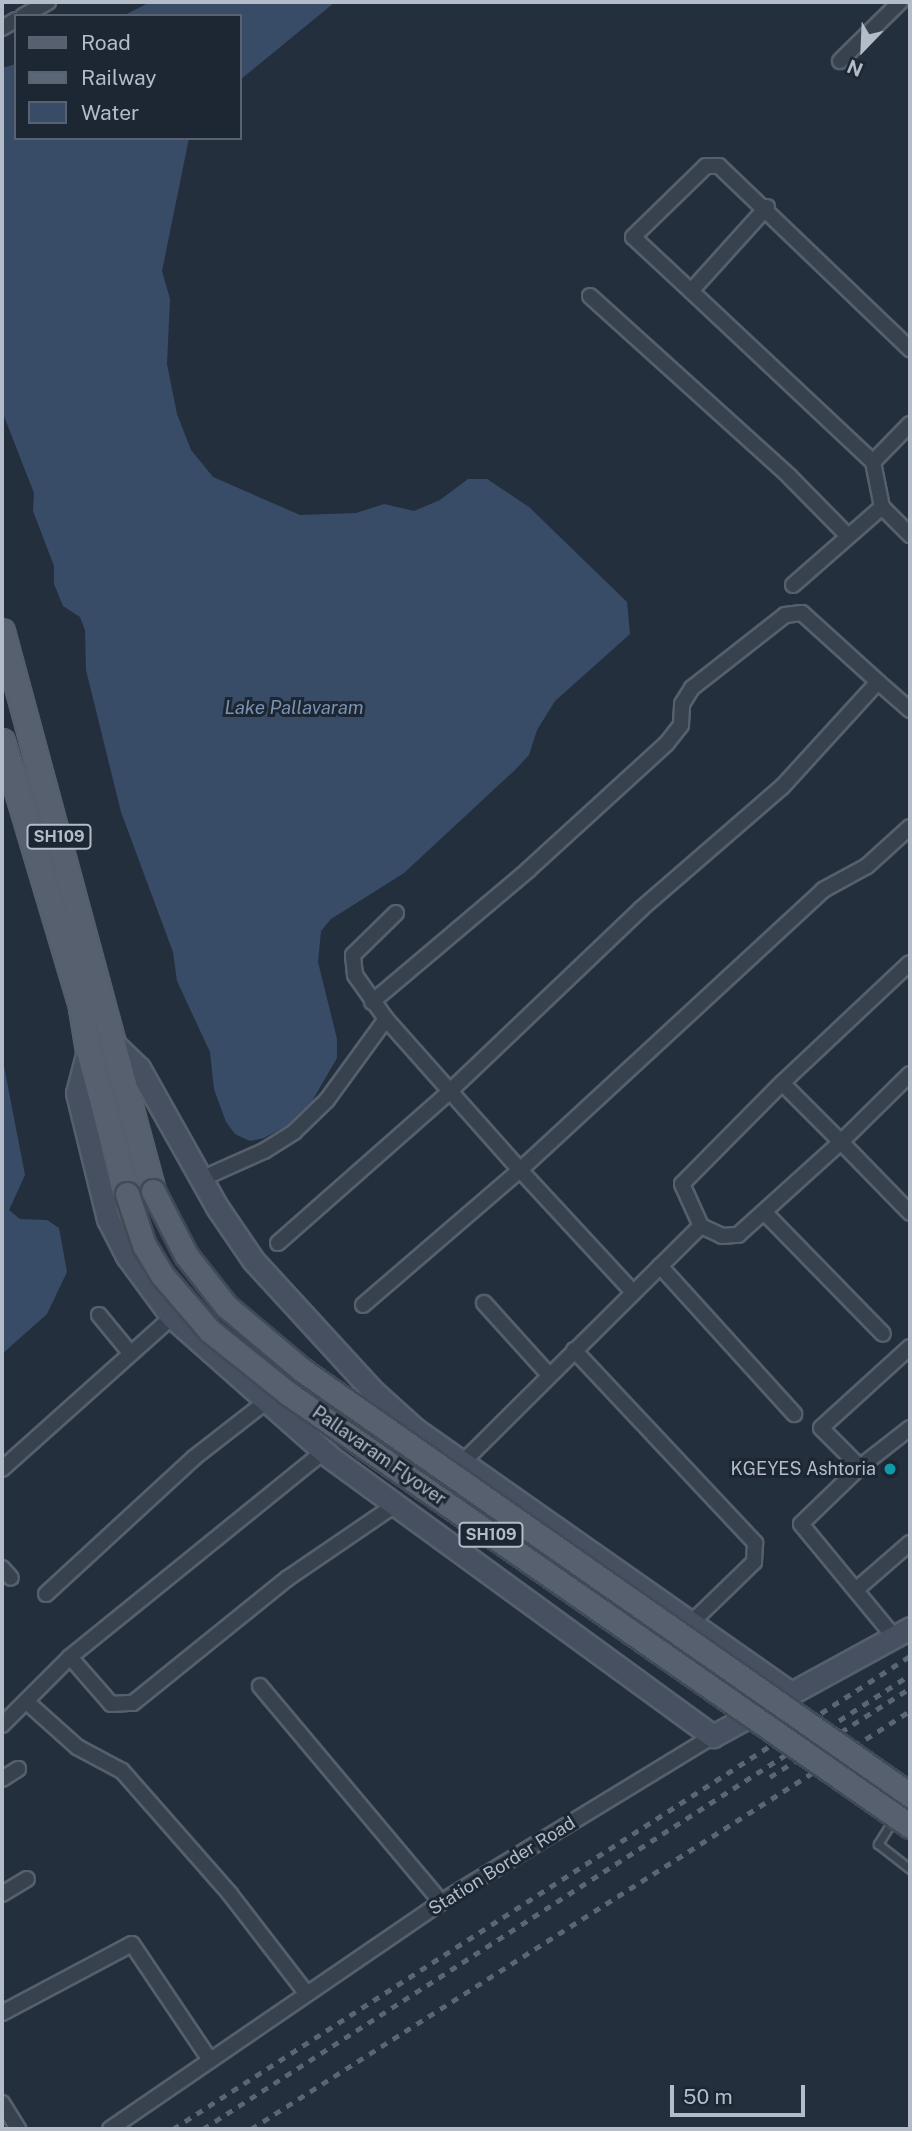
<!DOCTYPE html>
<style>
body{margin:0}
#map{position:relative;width:912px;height:2131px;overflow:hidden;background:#242f3e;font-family:"Public Sans",sans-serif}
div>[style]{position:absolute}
.water>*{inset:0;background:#394c67}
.roads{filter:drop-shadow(2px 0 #565f6c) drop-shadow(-2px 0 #565f6c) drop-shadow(0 2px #565f6c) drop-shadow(0 -2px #565f6c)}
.lane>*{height:7px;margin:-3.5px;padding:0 3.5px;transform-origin:3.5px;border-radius:3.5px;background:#38414e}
.street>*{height:14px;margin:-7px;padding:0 7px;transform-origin:7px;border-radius:7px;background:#38414e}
.secondary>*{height:21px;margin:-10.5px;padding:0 10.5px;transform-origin:10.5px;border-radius:10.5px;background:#465061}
.primary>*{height:23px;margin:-11.5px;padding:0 11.5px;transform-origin:11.5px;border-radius:11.5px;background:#56606e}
.rail>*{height:5px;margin-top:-2.5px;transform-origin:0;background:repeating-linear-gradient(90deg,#5a6575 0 7px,transparent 0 14px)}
.bridges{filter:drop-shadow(2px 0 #414a57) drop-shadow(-2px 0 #414a57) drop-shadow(0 2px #414a57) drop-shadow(0 -2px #414a57)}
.primary-bridge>*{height:23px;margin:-11.5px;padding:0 11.5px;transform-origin:11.5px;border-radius:11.5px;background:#56606e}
.dots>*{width:19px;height:19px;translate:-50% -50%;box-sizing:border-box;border:4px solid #1d2633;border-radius:50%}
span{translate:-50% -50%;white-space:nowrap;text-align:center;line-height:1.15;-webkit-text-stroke:6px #1d2633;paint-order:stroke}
.shield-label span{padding:2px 5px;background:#1d2633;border:2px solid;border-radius:5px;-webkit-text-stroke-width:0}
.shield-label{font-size:16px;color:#b4bcc9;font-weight:700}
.street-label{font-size:18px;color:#b4bcc9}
.poi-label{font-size:18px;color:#b4bcc9}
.right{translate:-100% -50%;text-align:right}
.water-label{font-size:19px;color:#7c92b1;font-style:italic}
.frame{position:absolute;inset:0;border:4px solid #b4bcc9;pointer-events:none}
.legend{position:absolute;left:14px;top:14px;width:228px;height:126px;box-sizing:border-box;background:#1d2633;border:2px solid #59626f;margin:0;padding:9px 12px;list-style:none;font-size:21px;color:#b4bcc9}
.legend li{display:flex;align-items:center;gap:14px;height:35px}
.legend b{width:35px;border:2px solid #59626f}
.north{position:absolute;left:828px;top:14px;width:70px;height:70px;-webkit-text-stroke:5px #1d2633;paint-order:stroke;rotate:203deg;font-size:19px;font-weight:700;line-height:28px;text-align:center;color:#b4bcc9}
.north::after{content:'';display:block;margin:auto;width:24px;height:32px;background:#b4bcc9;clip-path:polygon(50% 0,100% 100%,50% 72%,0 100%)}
.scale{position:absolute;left:670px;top:2085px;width:135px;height:32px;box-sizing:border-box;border:4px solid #b4bcc9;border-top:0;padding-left:9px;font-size:21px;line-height:24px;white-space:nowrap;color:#b4bcc9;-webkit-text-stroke:5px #1d2633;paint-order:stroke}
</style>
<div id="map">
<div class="water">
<div style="clip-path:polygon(150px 2px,335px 2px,240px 80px,240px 16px,123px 16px)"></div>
<div style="clip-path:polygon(16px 64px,16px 138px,189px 138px,162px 271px,170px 299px,167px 364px,177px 414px,191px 450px,213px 477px,300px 515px,356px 513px,384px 504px,414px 511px,440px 500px,468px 479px,487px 479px,529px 507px,627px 602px,630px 634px,555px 701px,537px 730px,529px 755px,516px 769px,404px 873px,331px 919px,321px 931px,318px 962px,337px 1039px,337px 1058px,312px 1101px,286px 1126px,264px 1138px,250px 1141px,235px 1134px,226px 1122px,214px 1089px,210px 1052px,177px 981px,173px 952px,121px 812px,86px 670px,85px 630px,80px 617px,63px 606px,54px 584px,54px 566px,33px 511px,34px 493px,2px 411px,2px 68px)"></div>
<div style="clip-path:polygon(2px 1056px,25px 1175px,9px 1210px,20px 1219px,47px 1220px,59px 1228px,67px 1272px,47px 1314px,2px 1354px)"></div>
</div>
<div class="roads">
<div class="lane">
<div style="left:908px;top:1796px;width:57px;rotate:122deg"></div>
<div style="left:878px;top:1844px;width:41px;rotate:38deg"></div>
</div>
<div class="street">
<div style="left:23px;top:16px;width:29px;rotate:-29deg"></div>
<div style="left:2px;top:28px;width:16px;rotate:-30deg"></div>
<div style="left:840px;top:61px;width:84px;rotate:-44.5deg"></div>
<div style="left:767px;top:207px;width:113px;rotate:132.1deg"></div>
<div style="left:691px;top:291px;width:250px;rotate:43.2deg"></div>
<div style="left:873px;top:462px;width:53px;rotate:-45.8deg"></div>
<div style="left:691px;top:291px;width:79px;rotate:-137deg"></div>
<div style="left:633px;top:237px;width:102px;rotate:-44.2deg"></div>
<div style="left:706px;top:166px;width:13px"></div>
<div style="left:719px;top:166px;width:265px;rotate:43.8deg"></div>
<div style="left:590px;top:296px;width:268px;rotate:42.1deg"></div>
<div style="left:789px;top:476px;width:84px;rotate:45.5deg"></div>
<div style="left:873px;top:462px;width:46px;rotate:78.7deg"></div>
<div style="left:882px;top:507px;width:40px;rotate:45deg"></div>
<div style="left:793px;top:585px;width:118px;rotate:-41.2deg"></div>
<div style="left:372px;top:1002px;width:204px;rotate:-40.2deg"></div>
<div style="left:528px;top:870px;width:188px;rotate:-42.4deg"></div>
<div style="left:667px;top:743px;width:23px;rotate:-52deg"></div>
<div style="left:681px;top:725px;width:21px;rotate:-87deg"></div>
<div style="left:682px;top:704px;width:19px;rotate:-58deg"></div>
<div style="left:692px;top:688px;width:118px;rotate:-38.1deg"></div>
<div style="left:785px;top:615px;width:17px;rotate:-7deg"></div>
<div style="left:802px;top:613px;width:103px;rotate:42.2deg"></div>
<div style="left:910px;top:1074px;width:97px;rotate:135.4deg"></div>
<div style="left:841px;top:1142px;width:99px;rotate:45.8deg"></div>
<div style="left:782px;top:1083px;width:175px;rotate:-43.2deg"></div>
<div style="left:201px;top:1179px;width:69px;rotate:-24deg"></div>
<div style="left:264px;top:1151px;width:36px;rotate:-32deg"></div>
<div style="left:294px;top:1132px;width:46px;rotate:-44.1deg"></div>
<div style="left:327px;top:1100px;width:100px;rotate:-53.9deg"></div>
<div style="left:764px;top:1212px;width:170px;rotate:45.7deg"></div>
<div style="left:278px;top:1243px;width:228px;rotate:-41.4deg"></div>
<div style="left:449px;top:1092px;width:265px;rotate:-43.6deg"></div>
<div style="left:641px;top:909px;width:186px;rotate:-40.9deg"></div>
<div style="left:782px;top:787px;width:142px;rotate:-47.6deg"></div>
<div style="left:878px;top:682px;width:43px;rotate:41.2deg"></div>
<div style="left:660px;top:1266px;width:200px;rotate:47.8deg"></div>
<div style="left:633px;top:1292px;width:166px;rotate:-132.8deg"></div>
<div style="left:520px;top:1170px;width:413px;rotate:-42.7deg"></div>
<div style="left:823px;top:890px;width:50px;rotate:-28.6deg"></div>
<div style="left:867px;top:866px;width:58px;rotate:-42.2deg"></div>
<div style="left:484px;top:1303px;width:97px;rotate:47.9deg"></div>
<div style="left:363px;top:1305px;width:207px;rotate:-40.7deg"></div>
<div style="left:520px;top:1170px;width:202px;rotate:-131.6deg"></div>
<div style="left:386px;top:1019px;width:54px;rotate:-125.2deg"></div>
<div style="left:355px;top:975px;width:20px;rotate:-96deg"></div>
<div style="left:353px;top:955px;width:60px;rotate:-44.3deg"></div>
<div style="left:99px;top:1315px;width:50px;rotate:50.6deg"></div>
<div style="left:910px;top:1347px;width:120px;rotate:137.7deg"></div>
<div style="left:821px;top:1428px;width:55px;rotate:45deg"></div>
<div style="left:860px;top:1467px;width:63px;rotate:-38deg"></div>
<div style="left:574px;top:1350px;width:265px;rotate:46.8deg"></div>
<div style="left:755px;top:1543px;width:19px;rotate:93deg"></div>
<div style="left:754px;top:1562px;width:88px;rotate:135.9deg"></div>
<div style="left:463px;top:1462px;width:335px;rotate:-44.8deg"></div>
<div style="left:701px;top:1226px;width:23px;rotate:25deg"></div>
<div style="left:722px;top:1236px;width:16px;rotate:-4deg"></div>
<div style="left:738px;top:1235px;width:139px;rotate:-42.1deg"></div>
<div style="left:841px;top:1142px;width:83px;rotate:-135deg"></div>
<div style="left:782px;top:1083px;width:142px;rotate:134.7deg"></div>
<div style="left:682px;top:1184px;width:46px;rotate:65.7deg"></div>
<div style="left:860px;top:1467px;width:82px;rotate:136deg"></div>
<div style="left:801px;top:1524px;width:146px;rotate:50.5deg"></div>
<div style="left:2px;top:1469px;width:228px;rotate:-41.8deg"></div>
<div style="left:2px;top:1568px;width:13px;rotate:48deg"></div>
<div style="left:858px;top:1588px;width:69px;rotate:-40.9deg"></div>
<div style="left:46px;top:1594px;width:202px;rotate:-42.6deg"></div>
<div style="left:195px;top:1457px;width:91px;rotate:-37.9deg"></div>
<div style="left:70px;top:1657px;width:62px;rotate:48.9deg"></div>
<div style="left:111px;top:1704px;width:22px;rotate:-3deg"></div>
<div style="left:133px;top:1703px;width:199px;rotate:-38.9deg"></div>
<div style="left:288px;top:1578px;width:130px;rotate:-34.3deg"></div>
<div style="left:260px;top:1686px;width:282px;rotate:50deg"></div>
<div style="left:28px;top:1703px;width:66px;rotate:41.9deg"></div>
<div style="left:77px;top:1747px;width:51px;rotate:28.1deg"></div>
<div style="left:122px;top:1771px;width:164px;rotate:48.7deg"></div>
<div style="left:230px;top:1894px;width:126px;rotate:52.4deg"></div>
<div style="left:2px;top:1725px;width:96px;rotate:-45deg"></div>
<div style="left:70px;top:1657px;width:327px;rotate:-39deg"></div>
<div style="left:2px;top:1779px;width:19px;rotate:-32deg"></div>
<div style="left:2px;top:1894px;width:29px;rotate:-31deg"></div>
<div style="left:2px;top:2013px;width:147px;rotate:-28deg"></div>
<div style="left:132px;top:1944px;width:140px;rotate:56.1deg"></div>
<div style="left:2px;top:2103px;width:31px;rotate:58deg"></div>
<div style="left:110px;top:2129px;width:401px;rotate:-34.4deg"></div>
<div style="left:441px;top:1902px;width:319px;rotate:-31.4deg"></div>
</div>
<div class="secondary">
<div style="left:114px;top:1044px;width:35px;rotate:44deg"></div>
<div style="left:139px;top:1068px;width:159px;rotate:60.7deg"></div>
<div style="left:217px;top:1207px;width:64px;rotate:55.8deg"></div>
<div style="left:253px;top:1260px;width:179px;rotate:47.5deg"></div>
<div style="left:374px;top:1392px;width:55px;rotate:42.1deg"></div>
<div style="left:415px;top:1429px;width:456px;rotate:35.1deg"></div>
<div style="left:88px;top:1051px;width:43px;rotate:104.7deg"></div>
<div style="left:77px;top:1093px;width:130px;rotate:76.2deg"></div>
<div style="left:108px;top:1219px;width:42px;rotate:62.8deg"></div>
<div style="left:127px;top:1256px;width:76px;rotate:53.6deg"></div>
<div style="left:172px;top:1317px;width:211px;rotate:41.5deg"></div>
<div style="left:330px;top:1457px;width:474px;rotate:36.1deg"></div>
<div style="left:713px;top:1736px;width:225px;rotate:-28.7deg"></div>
</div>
<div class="primary">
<div style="left:2px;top:631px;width:580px;rotate:74.91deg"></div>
<div style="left:2px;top:741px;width:272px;rotate:73.4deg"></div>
<div style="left:80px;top:1002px;width:50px;rotate:80.7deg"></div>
<div style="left:88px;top:1051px;width:148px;rotate:74.7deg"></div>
</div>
</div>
<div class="rail">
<div style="left:770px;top:1777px;width:166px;rotate:-32.4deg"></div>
<div style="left:173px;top:2129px;width:876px;rotate:-32.69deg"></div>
<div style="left:203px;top:2129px;width:840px;rotate:-32.71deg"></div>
<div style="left:251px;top:2129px;width:780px;rotate:-32.39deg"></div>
</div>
<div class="bridges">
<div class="primary-bridge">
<div style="left:153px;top:1191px;width:72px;rotate:62.7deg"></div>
<div style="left:186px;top:1255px;width:65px;rotate:51.9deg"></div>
<div style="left:226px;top:1306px;width:99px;rotate:40.1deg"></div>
<div style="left:302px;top:1370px;width:742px;rotate:34.95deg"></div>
<div style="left:127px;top:1194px;width:54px;rotate:71.6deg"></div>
<div style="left:144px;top:1245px;width:35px;rotate:59deg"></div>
<div style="left:162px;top:1275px;width:74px;rotate:49.4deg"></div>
<div style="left:210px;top:1331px;width:101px;rotate:38.6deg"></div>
<div style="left:289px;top:1394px;width:756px;rotate:34.82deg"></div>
</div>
</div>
<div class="dots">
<div style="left:890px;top:1469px;background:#0f9aa8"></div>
</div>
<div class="shield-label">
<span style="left:59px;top:837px">SH109</span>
<span style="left:491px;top:1535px">SH109</span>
</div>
<div class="street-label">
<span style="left:379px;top:1456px;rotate:35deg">Pallavaram Flyover</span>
<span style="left:502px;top:1866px;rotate:-32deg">Station Border Road</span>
</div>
<div class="poi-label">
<span class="right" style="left:876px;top:1469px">KGEYES Ashtoria</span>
</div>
<div class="water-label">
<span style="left:294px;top:708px">Lake Pallavaram</span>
</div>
<div class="frame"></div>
<ul class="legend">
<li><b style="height:9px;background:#56606e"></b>Road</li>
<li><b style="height:9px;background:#5a6575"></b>Railway</li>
<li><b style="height:19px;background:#394c67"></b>Water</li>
</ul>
<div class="north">N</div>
<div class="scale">50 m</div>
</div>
